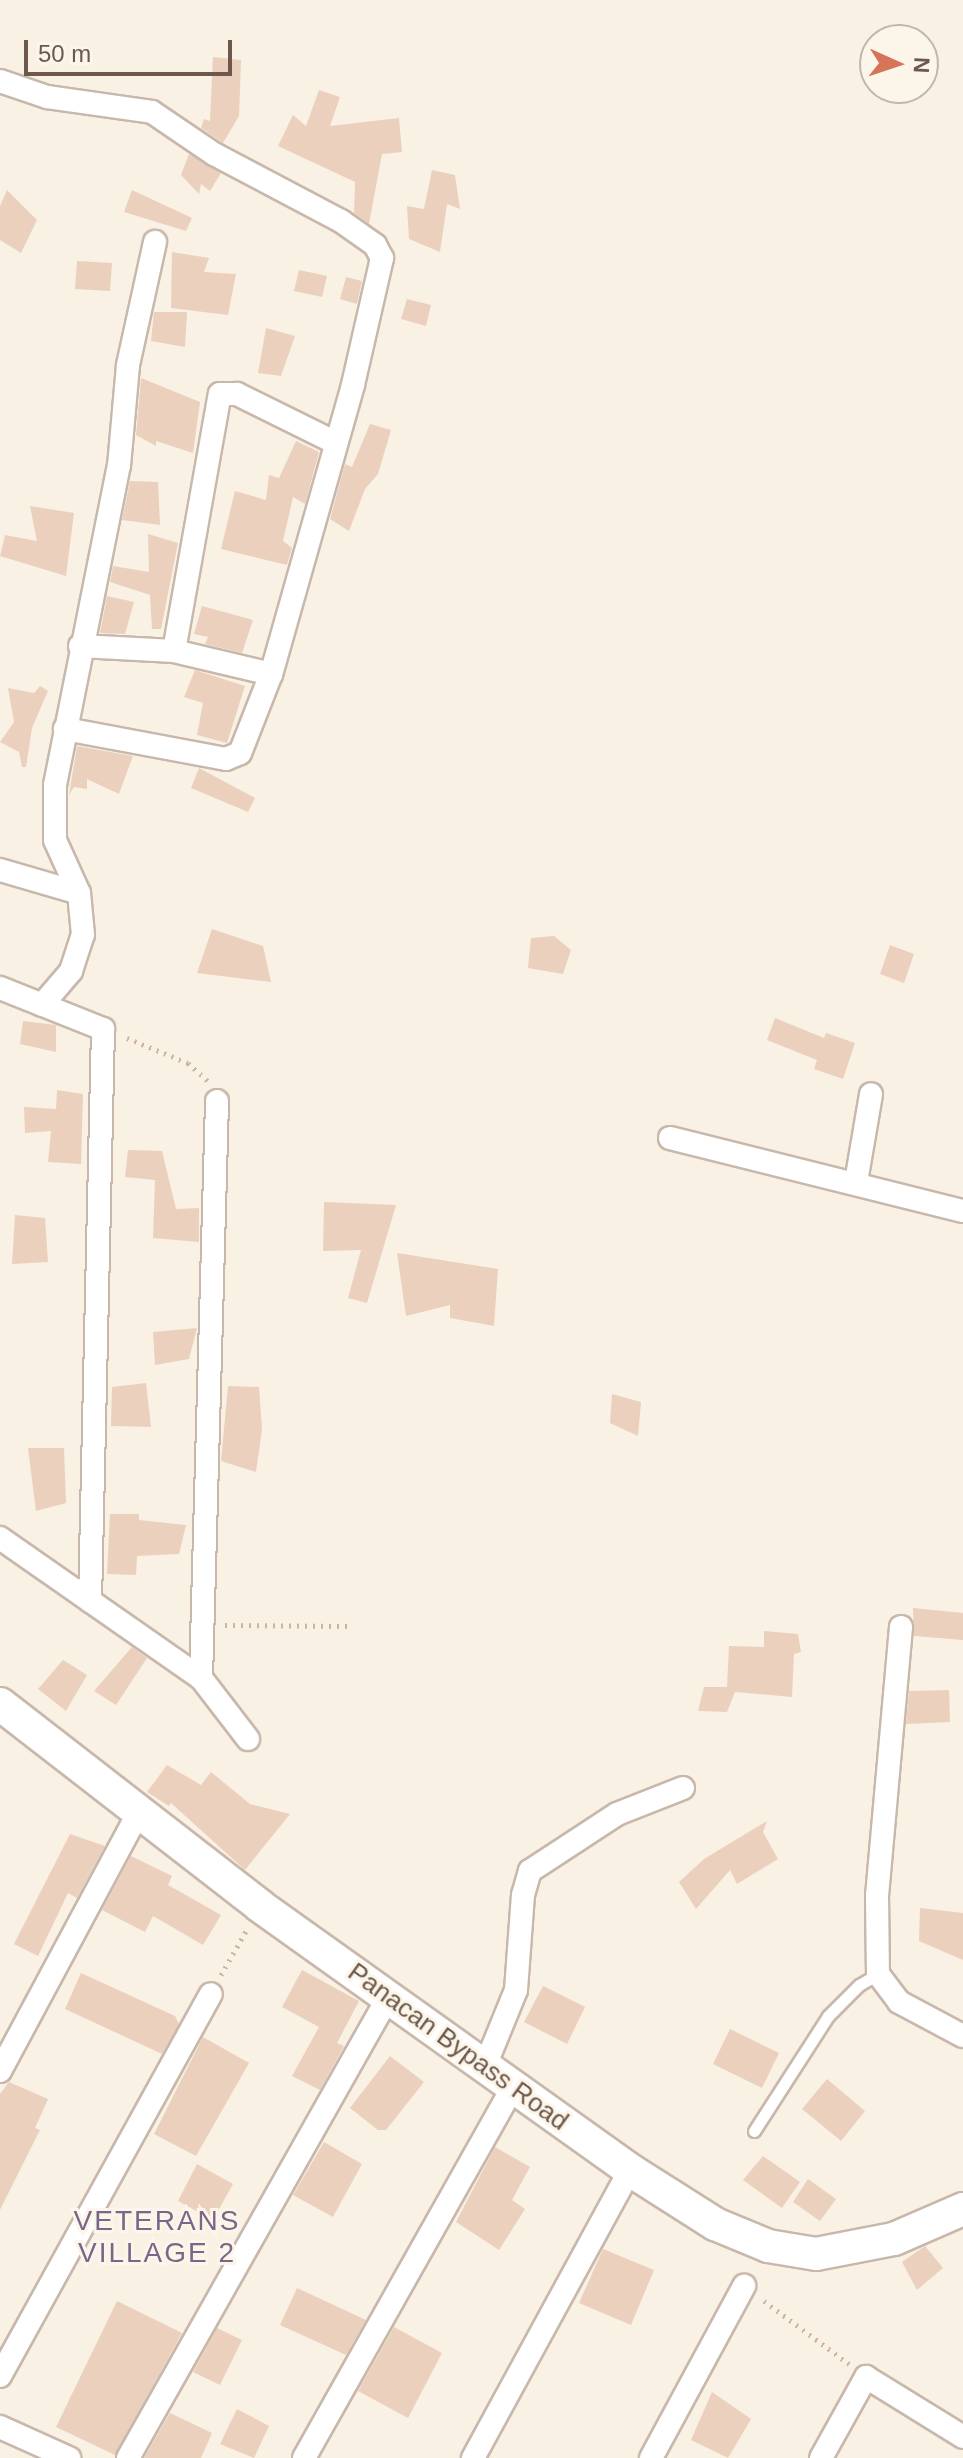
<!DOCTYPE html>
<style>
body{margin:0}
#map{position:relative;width:963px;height:2458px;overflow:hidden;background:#f9f1e3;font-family:Helvetica,sans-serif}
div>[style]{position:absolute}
.building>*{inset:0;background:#ebd0be}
.path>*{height:5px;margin-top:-2.5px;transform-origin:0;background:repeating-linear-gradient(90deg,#cfb4a2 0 2px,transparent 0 8px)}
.roads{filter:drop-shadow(2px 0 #c8b8ab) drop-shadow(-2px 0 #c8b8ab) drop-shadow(0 2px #c8b8ab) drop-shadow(0 -2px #c8b8ab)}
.service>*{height:11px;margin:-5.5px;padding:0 5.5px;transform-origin:5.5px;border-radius:5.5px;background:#fff}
.minor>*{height:22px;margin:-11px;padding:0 11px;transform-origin:11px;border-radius:11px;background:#fff}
.secondary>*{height:32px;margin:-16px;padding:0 16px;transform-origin:16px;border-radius:16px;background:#fff}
span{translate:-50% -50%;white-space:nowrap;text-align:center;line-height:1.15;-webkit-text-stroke:6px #fcf5e9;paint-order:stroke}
.street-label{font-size:26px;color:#6e584c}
.neighbourhood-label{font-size:28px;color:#7d658a;letter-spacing:2px}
.north{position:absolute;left:859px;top:24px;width:80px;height:80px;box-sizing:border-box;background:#fcf5e9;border:2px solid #c3b6aa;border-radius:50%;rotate:93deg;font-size:22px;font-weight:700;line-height:32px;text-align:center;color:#6e584c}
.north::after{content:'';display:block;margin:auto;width:28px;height:36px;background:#d57456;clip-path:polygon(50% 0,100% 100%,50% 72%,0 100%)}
.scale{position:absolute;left:24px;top:40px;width:208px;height:36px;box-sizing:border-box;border:4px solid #6e584c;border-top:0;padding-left:10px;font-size:24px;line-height:28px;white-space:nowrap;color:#6e584c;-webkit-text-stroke:6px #fcf5e9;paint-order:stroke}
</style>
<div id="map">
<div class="building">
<div style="clip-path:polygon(213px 57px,241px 60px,239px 116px,223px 143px,201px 128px,204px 119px,210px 121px)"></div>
<div style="clip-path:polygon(319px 90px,340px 97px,330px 126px,399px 118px,402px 152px,382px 154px,369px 224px,354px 213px,355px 182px,278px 146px,293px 115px,306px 126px)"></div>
<div style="clip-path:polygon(189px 154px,221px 173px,210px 191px,201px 184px,199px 194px,181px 175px)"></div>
<div style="clip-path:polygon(432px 170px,455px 175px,460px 209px,447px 204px,440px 252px,409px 239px,407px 206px,424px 209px)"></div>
<div style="clip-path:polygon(7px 190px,37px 220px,21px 253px,0 240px,0 206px)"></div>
<div style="clip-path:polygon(132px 190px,192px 218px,186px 231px,124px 212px)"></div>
<div style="clip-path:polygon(172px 252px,209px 258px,204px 272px,236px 274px,228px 315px,171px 308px)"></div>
<div style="clip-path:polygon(77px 261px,112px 263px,110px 291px,75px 289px)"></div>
<div style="clip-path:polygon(299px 270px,327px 276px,322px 297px,294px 291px)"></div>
<div style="clip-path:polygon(346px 277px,362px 281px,357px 304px,340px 299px)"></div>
<div style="clip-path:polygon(407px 299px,431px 305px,426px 326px,401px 319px)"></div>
<div style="clip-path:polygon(154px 312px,187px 312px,185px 347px,151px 341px)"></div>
<div style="clip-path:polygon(266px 328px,295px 336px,281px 376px,258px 373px)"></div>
<div style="clip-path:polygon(141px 378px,200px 402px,193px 453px,156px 441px,156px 446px,136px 435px)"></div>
<div style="clip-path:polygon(370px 424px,391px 430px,378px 474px,365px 489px,349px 531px,330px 519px,345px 464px,352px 467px)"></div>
<div style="clip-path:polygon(296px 441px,319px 452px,305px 504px,293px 497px,283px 541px,292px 548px,287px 565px,221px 549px,235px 491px,266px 500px,269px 475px,279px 478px)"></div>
<div style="clip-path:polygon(130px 481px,158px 482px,160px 525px,122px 520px)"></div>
<div style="clip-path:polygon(30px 506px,74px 513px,66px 576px,0 556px,5px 535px,37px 541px)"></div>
<div style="clip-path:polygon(148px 534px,178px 543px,161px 629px,152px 629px,150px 595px,110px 582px,113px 566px,149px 572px)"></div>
<div style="clip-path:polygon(107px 596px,134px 602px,125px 634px,100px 633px)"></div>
<div style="clip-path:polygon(202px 606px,253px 620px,242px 653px,205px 644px,208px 637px,194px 634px)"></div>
<div style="clip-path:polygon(195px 670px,245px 686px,227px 743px,197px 735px,203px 703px,184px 697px)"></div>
<div style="clip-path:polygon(40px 686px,48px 691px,32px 728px,26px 767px,22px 767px,19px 752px,0 742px,14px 722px,8px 688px,34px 693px)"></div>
<div style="clip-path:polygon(77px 746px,133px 756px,119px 794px,87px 779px,87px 789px,74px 787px,69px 795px)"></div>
<div style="clip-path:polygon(199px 768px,255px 798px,248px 812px,191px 788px)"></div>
<div style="clip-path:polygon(212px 929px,263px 946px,271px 982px,197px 973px)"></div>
<div style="clip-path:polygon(554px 936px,571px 950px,563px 974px,528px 968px,531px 938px)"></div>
<div style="clip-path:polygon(890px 945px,914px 954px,904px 983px,880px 974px)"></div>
<div style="clip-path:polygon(775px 1018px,824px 1038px,826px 1033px,855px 1043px,843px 1079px,814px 1069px,817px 1060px,767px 1040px)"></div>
<div style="clip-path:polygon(23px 1021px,56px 1025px,56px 1052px,20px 1044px)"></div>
<div style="clip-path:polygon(57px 1090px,83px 1094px,81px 1164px,48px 1162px,51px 1131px,25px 1133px,24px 1107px,56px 1109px)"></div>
<div style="clip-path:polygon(128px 1150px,162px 1151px,176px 1209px,199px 1208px,199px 1242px,153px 1238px,155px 1180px,125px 1177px)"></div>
<div style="clip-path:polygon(324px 1202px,396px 1205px,367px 1303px,348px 1298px,361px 1250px,323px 1251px)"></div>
<div style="clip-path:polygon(15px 1215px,45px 1218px,48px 1262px,12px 1264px)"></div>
<div style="clip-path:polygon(397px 1253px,498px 1269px,494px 1326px,450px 1318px,450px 1305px,406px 1316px)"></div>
<div style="clip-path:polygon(197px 1328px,189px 1359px,155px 1365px,153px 1332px)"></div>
<div style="clip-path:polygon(146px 1383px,151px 1427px,111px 1426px,112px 1387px)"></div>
<div style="clip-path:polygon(228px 1386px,259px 1387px,262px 1429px,256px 1472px,221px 1461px)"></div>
<div style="clip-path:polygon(612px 1394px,641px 1402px,638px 1436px,610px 1423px)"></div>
<div style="clip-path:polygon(28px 1448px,64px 1448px,66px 1503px,36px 1511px)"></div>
<div style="clip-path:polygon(110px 1514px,139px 1514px,139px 1520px,186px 1525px,179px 1554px,137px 1556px,136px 1575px,107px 1574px)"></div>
<div style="clip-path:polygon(913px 1608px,963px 1613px,963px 1640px,914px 1636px)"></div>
<div style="clip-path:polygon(764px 1631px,798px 1634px,801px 1652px,794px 1654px,792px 1697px,735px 1692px,727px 1712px,698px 1711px,704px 1687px,727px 1687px,729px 1646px,764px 1647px)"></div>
<div style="clip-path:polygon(132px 1647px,147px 1658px,116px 1705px,94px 1691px)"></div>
<div style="clip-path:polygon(63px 1660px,87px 1675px,66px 1711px,38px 1689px)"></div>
<div style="clip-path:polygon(949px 1690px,950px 1722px,906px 1724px,909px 1691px)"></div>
<div style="clip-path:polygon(167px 1765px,201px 1785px,211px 1772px,250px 1804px,290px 1814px,245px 1870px,171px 1803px,169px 1806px,147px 1792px)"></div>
<div style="clip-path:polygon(767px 1821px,763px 1832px,778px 1859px,737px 1884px,730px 1870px,696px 1909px,679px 1882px,704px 1859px)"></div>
<div style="clip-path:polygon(70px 1834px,105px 1846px,77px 1898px,68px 1893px,38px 1956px,14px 1944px)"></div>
<div style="clip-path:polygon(131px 1856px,172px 1876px,168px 1885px,221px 1915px,203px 1945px,153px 1916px,145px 1932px,102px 1910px)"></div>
<div style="clip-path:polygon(920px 1908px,963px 1913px,963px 1960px,919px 1941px)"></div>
<div style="clip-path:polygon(302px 1970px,359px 2001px,337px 2043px,344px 2046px,320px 2090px,292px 2076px,319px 2027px,282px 2007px)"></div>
<div style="clip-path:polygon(81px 1973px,175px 2016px,179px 2024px,162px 2054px,65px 2009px)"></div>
<div style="clip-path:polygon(543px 1986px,585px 2007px,567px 2044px,524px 2022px)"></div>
<div style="clip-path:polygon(730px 2029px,779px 2053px,762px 2088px,713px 2064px)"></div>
<div style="clip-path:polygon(203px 2037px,249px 2063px,196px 2156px,154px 2134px)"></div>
<div style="clip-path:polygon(390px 2056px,424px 2082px,386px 2130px,378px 2130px,350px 2108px)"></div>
<div style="clip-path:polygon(827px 2079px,865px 2111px,841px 2141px,802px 2109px)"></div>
<div style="clip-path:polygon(9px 2082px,48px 2099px,35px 2128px,40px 2130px,0 2210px,0 2094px)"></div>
<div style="clip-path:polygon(324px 2142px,362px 2164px,333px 2217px,293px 2195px)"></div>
<div style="clip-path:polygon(495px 2147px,530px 2167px,512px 2200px,525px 2209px,499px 2250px,456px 2222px)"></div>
<div style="clip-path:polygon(763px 2156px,800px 2182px,782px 2208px,743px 2180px)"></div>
<div style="clip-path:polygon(197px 2164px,233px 2184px,213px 2220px,178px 2201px)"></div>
<div style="clip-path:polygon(808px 2179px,836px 2199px,820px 2221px,793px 2202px)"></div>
<div style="clip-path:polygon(925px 2246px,943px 2268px,917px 2290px,902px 2262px)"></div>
<div style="clip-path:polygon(603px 2249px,654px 2270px,631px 2325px,579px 2303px)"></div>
<div style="clip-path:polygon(297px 2288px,366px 2320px,346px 2355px,280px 2325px)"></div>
<div style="clip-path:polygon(117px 2301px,182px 2333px,115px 2455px,56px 2427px)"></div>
<div style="clip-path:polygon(394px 2327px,442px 2353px,408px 2418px,358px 2391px)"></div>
<div style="clip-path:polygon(217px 2328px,242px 2340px,220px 2385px,193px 2372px)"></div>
<div style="clip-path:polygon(712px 2392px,751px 2419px,728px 2458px,691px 2440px)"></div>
<div style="clip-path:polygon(237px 2409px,269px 2426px,254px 2458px,220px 2444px)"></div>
<div style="clip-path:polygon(170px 2413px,212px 2433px,201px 2458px,144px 2458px)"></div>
</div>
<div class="path">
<div style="left:127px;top:1038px;width:66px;rotate:22.3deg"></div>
<div style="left:188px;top:1063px;width:28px;rotate:42deg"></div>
<div style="left:225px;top:1625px;width:123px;rotate:0.5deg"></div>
<div style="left:221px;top:1975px;width:51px;rotate:-60.4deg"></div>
<div style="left:764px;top:2301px;width:106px;rotate:36.5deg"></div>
</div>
<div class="roads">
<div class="service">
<div style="left:754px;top:2131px;width:137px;rotate:-57.2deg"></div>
<div style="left:828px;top:2016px;width:44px;rotate:-45deg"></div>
<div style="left:859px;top:1985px;width:22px;rotate:-30deg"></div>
</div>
<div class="minor">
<div style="left:0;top:81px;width:50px;rotate:18.8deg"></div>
<div style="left:47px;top:97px;width:106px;rotate:8.1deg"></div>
<div style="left:152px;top:112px;width:75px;rotate:34.1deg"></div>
<div style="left:214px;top:154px;width:144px;rotate:27.8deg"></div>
<div style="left:341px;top:221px;width:42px;rotate:35.2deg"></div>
<div style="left:375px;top:245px;width:15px;rotate:62deg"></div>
<div style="left:382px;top:258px;width:130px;rotate:102.9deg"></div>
<div style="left:353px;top:385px;width:300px;rotate:105.8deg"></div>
<div style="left:271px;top:674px;width:85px;rotate:111.4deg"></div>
<div style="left:240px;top:753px;width:15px;rotate:157deg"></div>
<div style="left:226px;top:759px;width:164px;rotate:-169.4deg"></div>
<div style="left:80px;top:646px;width:94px;rotate:3deg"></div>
<div style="left:174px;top:651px;width:100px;rotate:13.3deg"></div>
<div style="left:174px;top:651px;width:261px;rotate:-79.9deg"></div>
<div style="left:220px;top:394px;width:17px"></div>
<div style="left:237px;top:394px;width:110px;rotate:26.3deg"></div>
<div style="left:0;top:870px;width:82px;rotate:16.2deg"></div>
<div style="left:0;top:988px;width:111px;rotate:21.7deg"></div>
<div style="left:103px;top:1029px;width:572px;rotate:91.3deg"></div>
<div style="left:42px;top:1005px;width:45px;rotate:-49.5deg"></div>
<div style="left:71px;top:971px;width:38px;rotate:-72deg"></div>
<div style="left:83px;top:935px;width:42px;rotate:-95.4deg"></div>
<div style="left:79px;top:893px;width:58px;rotate:-114.4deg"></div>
<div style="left:55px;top:840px;width:55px;rotate:-90deg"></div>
<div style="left:55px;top:785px;width:325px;rotate:-78.7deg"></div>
<div style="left:119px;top:466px;width:101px;rotate:-84.9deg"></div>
<div style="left:128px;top:365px;width:126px;rotate:-77.6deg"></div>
<div style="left:670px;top:1138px;width:302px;rotate:14deg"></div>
<div style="left:856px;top:1182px;width:89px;rotate:-80.3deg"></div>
<div style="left:0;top:1538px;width:245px;rotate:34.9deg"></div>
<div style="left:201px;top:1678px;width:77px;rotate:52.4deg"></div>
<div style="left:901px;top:1627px;width:269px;rotate:95.1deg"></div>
<div style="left:877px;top:1895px;width:79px;rotate:89.3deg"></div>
<div style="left:878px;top:1974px;width:35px;rotate:53deg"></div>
<div style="left:899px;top:2002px;width:72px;rotate:28deg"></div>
<div style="left:201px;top:1678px;width:577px;rotate:-88.41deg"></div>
<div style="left:485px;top:2066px;width:82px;rotate:-67.8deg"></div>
<div style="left:516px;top:1990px;width:95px;rotate:-85.8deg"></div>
<div style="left:523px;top:1895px;width:25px;rotate:-74deg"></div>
<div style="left:530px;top:1871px;width:104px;rotate:-33.2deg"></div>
<div style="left:617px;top:1814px;width:71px;rotate:-21.5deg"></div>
<div style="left:0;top:2071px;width:292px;rotate:-61.8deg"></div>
<div style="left:0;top:2376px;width:436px;rotate:-61.1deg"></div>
<div style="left:0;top:2427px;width:76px;rotate:24.2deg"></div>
<div style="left:128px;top:2458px;width:531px;rotate:-60.54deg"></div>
<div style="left:304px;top:2458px;width:427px;rotate:-60.6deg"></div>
<div style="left:473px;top:2458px;width:328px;rotate:-61.4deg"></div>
<div style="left:651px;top:2458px;width:196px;rotate:-61.6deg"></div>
<div style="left:821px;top:2458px;width:93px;rotate:-60.9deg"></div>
<div style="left:866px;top:2377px;width:114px;rotate:31.7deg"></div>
</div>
<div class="secondary">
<div style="left:0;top:1704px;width:329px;rotate:37.8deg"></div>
<div style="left:260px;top:1906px;width:455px;rotate:35.5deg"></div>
<div style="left:630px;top:2170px;width:101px;rotate:32.4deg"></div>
<div style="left:715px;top:2224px;width:57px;rotate:22.5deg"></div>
<div style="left:768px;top:2246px;width:49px;rotate:9.5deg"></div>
<div style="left:816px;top:2254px;width:79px;rotate:-10.9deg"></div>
<div style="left:894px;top:2239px;width:75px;rotate:-23.5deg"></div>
</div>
</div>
<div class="street-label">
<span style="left:458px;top:2047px;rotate:36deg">Panacan Bypass Road</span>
</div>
<div class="neighbourhood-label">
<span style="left:157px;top:2237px">VETERANS<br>VILLAGE 2</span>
</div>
<div class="north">N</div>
<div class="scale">50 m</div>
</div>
